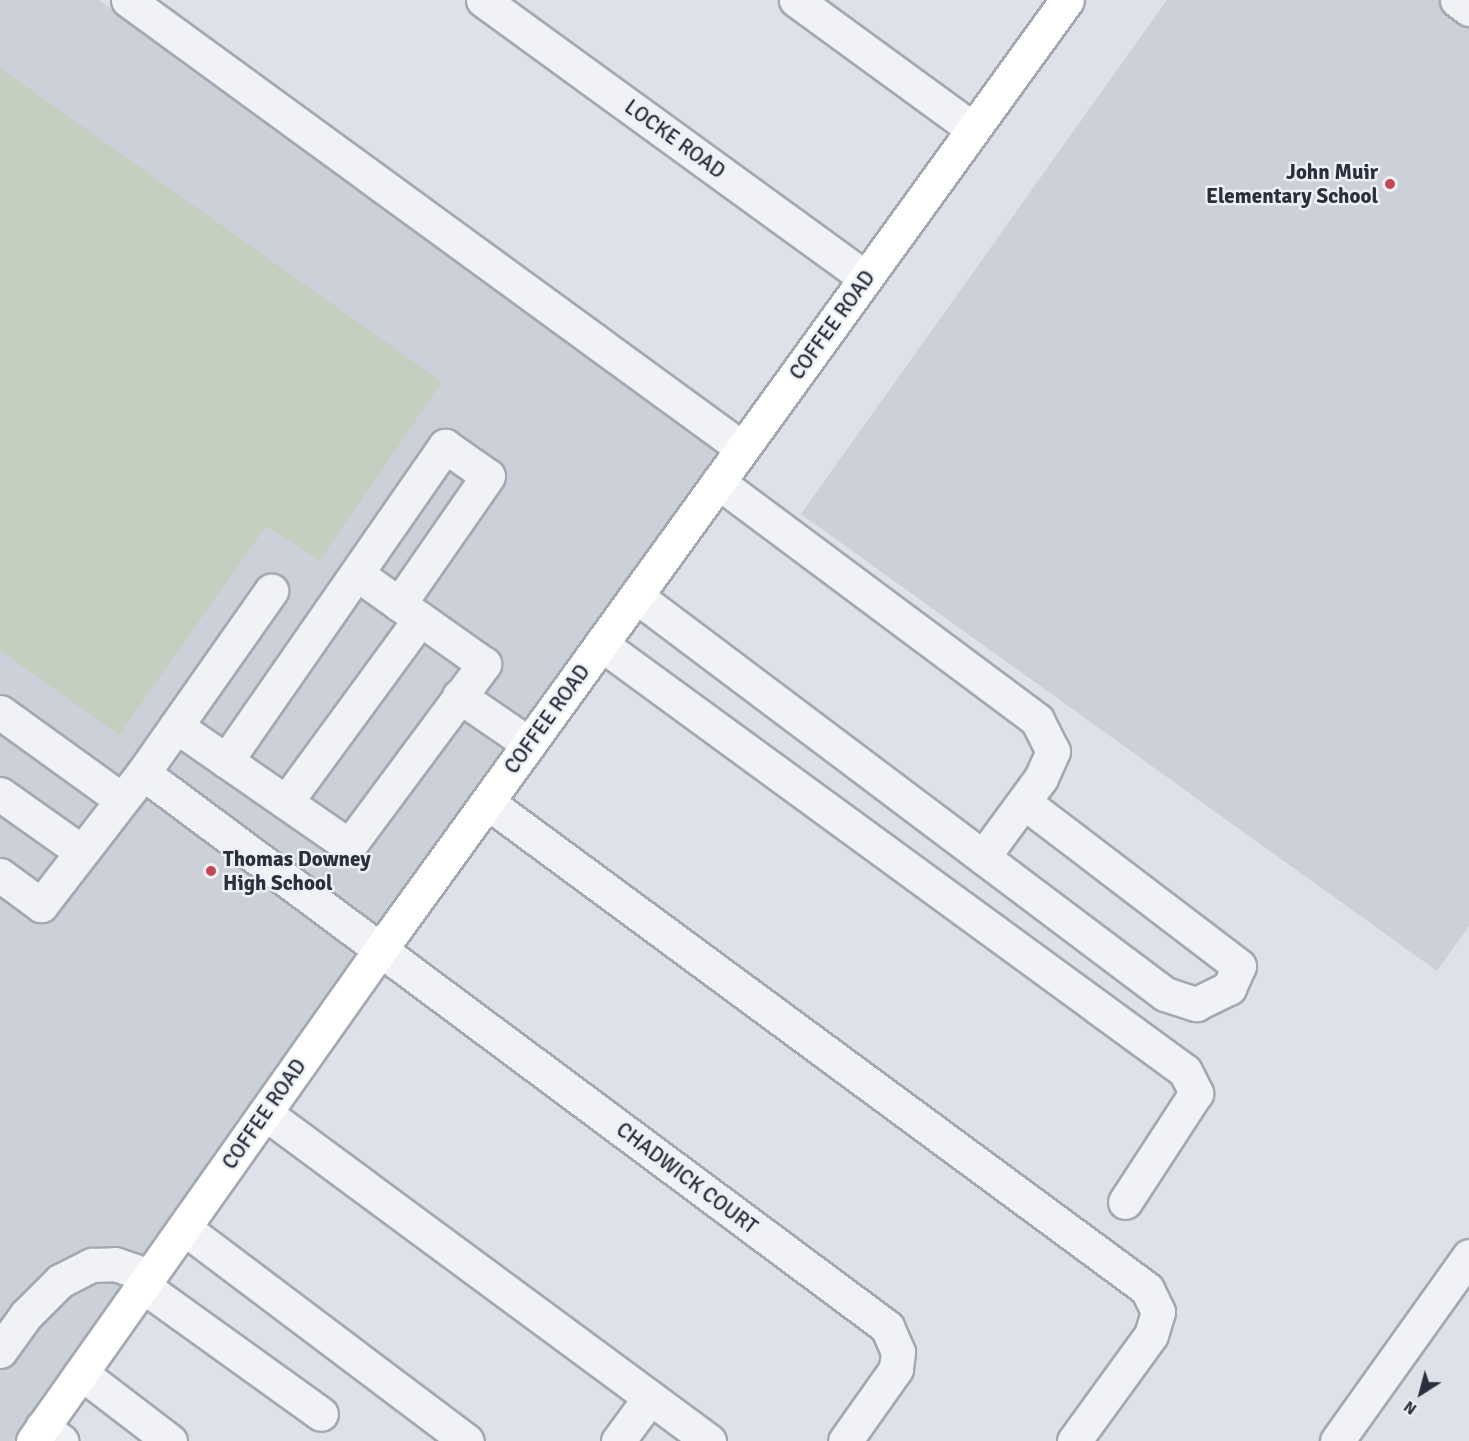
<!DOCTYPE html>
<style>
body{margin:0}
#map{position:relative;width:1469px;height:1441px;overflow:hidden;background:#dee1e7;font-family:Signika,sans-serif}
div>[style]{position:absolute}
.built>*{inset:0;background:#ccd0d8}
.green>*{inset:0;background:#c3d0bf}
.roads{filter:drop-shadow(2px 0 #a4a8b1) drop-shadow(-2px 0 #a4a8b1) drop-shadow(0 2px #a4a8b1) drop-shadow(0 -2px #a4a8b1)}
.minor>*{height:33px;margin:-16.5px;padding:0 16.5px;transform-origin:16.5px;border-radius:16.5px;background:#f0f2f5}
.major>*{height:33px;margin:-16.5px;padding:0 16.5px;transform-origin:16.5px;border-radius:16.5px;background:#fff}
.dots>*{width:16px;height:16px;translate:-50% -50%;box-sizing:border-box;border:3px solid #edf0f4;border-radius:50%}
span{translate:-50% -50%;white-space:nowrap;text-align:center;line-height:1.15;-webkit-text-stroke:5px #edf0f4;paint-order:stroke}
.street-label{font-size:21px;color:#282f3d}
.poi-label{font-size:21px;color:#282f3d;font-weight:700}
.right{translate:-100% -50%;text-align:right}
.left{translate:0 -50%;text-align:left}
.north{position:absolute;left:1391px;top:1363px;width:60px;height:60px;-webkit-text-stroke:4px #edf0f4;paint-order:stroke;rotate:216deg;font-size:16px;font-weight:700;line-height:24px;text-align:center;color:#282f3d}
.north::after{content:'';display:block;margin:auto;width:21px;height:27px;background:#282f3d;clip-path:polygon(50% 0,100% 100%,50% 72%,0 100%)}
</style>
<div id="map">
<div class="built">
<div style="clip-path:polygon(0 0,99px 0,721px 452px,14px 1441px,0 1441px)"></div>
<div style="clip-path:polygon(1167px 0,1463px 0,1469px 4px,1469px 926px,1437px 971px,801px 514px)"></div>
</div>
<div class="green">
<div style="clip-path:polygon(0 68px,442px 382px,320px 560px,266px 526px,119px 735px,0 650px)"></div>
</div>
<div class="roads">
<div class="minor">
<div style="left:128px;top:0;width:760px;rotate:36.12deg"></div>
<div style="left:483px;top:0;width:473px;rotate:36deg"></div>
<div style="left:796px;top:0;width:219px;rotate:36.1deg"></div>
<div style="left:1457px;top:0;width:15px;rotate:37deg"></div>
<div style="left:718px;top:482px;width:398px;rotate:36.7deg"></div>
<div style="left:1037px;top:720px;width:35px;rotate:63deg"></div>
<div style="left:1053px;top:751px;width:30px;rotate:114deg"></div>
<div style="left:1041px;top:778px;width:98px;rotate:126.3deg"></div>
<div style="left:636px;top:596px;width:662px;rotate:36.96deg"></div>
<div style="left:1165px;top:994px;width:33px;rotate:18deg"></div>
<div style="left:1196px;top:1004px;width:37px;rotate:-26deg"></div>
<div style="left:1229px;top:988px;width:24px;rotate:-66deg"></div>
<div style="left:1239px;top:966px;width:270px;rotate:-142.7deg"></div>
<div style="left:601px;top:644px;width:723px;rotate:36.17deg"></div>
<div style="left:1185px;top:1071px;width:25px;rotate:63deg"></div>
<div style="left:1196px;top:1093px;width:130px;rotate:123.1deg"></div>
<div style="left:459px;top:696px;width:85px;rotate:34.4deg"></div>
<div style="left:0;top:712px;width:150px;rotate:35.8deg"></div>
<div style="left:176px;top:726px;width:211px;rotate:34.7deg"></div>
<div style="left:349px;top:846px;width:227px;rotate:-53.4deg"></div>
<div style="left:484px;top:664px;width:156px;rotate:-144.7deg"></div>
<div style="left:226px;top:761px;width:384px;rotate:-55.2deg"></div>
<div style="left:445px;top:446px;width:52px;rotate:34.9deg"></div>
<div style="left:488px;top:476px;width:156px;rotate:124.8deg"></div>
<div style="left:143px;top:773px;width:928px;rotate:36.67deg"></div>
<div style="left:887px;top:1327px;width:27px;rotate:66deg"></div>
<div style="left:898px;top:1352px;width:17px;rotate:97deg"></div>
<div style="left:896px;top:1369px;width:88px;rotate:125.3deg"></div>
<div style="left:0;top:794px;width:100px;rotate:35.3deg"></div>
<div style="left:286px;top:802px;width:227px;rotate:-53.8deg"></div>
<div style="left:487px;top:802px;width:820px;rotate:36.42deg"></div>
<div style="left:1147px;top:1289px;width:25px;rotate:64deg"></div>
<div style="left:1158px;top:1312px;width:24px;rotate:107deg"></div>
<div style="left:1151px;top:1335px;width:131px;rotate:126deg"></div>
<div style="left:0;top:875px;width:51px;rotate:36.2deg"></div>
<div style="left:41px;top:905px;width:167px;rotate:-52.3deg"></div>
<div style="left:143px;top:773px;width:223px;rotate:-54.9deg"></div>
<div style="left:265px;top:1113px;width:552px;rotate:36.45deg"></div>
<div style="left:184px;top:1228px;width:354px;rotate:37deg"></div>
<div style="left:143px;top:1286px;width:219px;rotate:35.7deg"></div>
<div style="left:0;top:1351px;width:44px;rotate:-54.2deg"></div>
<div style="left:26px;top:1315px;width:48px;rotate:-45deg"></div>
<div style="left:60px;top:1281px;width:36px;rotate:-27deg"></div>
<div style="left:92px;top:1265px;width:23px;rotate:-2deg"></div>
<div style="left:115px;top:1264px;width:37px;rotate:19deg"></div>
<div style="left:81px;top:1373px;width:112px;rotate:37.4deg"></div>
<div style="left:42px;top:1427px;width:24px;rotate:36deg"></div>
<div style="left:618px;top:1441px;width:52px;rotate:-53.6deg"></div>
<div style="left:1337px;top:1441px;width:227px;rotate:-54.5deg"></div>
</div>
<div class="major">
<div style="left:33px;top:1441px;width:601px;rotate:-54.75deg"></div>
<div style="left:380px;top:950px;width:1172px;rotate:-54.13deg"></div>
</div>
</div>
<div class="dots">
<div style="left:1390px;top:184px;background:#c74756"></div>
<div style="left:211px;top:871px;background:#c74756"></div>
</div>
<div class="street-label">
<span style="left:675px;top:139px;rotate:36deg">LOCKE ROAD</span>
<span style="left:832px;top:325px;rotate:-54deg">COFFEE ROAD</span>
<span style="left:547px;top:719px;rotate:-54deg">COFFEE ROAD</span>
<span style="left:264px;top:1114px;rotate:-55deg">COFFEE ROAD</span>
<span style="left:687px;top:1178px;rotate:37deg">CHADWICK COURT</span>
</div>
<div class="poi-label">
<span class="right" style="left:1378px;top:184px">John Muir<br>Elementary School</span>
<span class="left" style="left:223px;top:871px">Thomas Downey<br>High School</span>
</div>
<div class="north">N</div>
</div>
